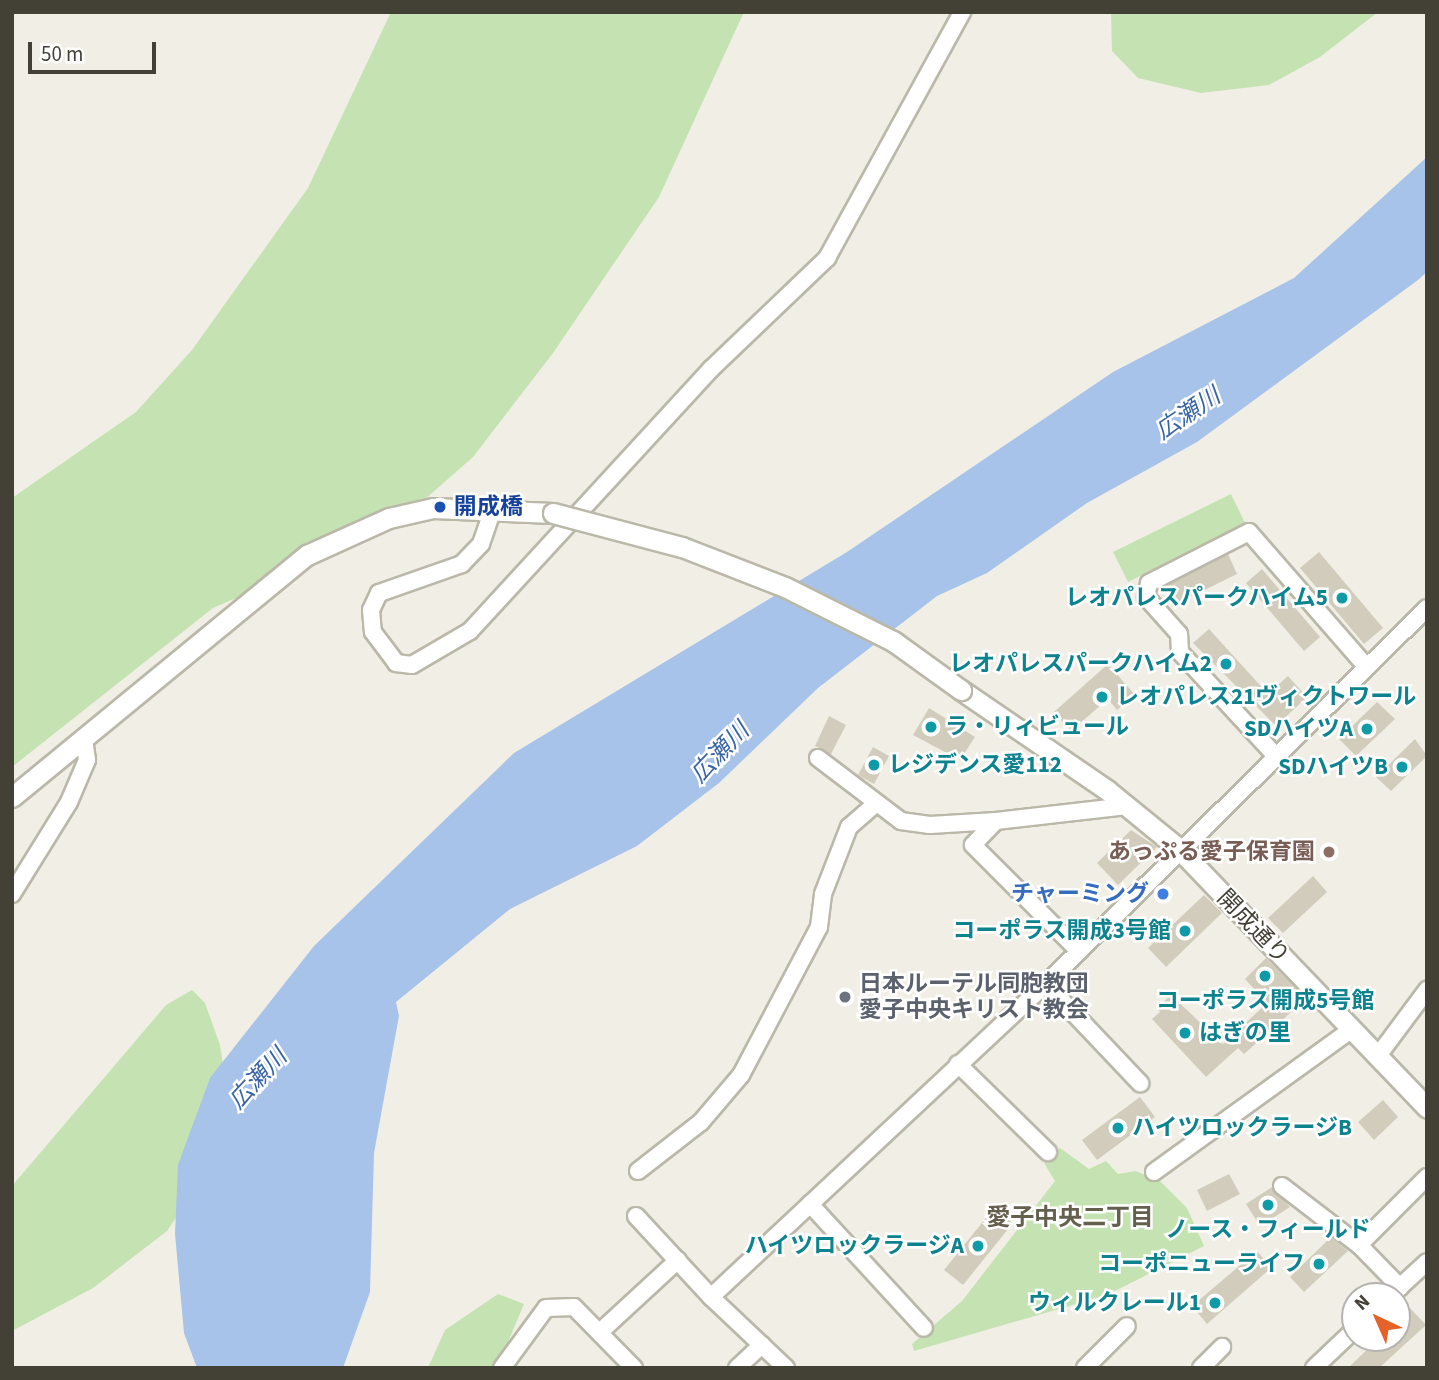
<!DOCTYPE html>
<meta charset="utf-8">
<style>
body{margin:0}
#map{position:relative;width:1439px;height:1380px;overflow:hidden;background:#f1efe5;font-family:"Source Sans 3","Noto Sans JP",sans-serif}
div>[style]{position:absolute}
.green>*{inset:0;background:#c4e2b2}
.water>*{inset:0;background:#a7c3e9}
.building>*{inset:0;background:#d1ccbc}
.roads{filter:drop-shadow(2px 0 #bbb8a9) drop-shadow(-2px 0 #bbb8a9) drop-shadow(0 2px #bbb8a9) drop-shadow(0 -2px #bbb8a9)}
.minor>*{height:16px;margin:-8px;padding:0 8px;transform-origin:8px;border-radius:8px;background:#fff}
.tertiary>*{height:19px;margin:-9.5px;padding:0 9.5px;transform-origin:9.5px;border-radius:9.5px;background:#fff}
.bridges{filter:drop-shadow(2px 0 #bbb8a9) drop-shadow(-2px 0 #bbb8a9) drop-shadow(0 2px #bbb8a9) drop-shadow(0 -2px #bbb8a9)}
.tertiary-bridge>*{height:19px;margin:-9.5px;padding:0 9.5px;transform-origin:9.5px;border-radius:9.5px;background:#fff}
.dots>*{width:19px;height:19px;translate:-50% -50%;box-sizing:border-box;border:4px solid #fff;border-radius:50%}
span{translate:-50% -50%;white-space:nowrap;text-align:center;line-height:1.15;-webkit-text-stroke:5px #fff;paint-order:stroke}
.transit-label{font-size:23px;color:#164399;font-weight:700}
.left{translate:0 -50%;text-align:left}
.culture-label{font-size:23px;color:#0d838f;font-weight:700}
.right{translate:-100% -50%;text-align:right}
.education-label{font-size:23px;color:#785e54;font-weight:700}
.shop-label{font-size:23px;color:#366cbe;font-weight:700}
.street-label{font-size:23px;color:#434036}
.worship-label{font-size:23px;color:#5b616d;font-weight:700}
.water-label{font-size:24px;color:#3965a4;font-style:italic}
.neighbourhood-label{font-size:24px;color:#655f4e;font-weight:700}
.frame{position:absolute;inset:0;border:14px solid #434036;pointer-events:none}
.north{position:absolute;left:1341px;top:1282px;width:70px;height:70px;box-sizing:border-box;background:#fff;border:2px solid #b4b3af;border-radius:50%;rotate:316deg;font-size:19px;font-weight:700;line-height:28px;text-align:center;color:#434036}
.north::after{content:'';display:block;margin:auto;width:24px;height:32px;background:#e56328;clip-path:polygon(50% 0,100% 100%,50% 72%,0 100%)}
.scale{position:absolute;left:28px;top:42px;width:128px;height:32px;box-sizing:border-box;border:4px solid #434036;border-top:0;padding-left:9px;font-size:21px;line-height:24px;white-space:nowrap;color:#434036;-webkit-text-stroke:5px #fff;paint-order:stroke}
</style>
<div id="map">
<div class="green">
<div style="clip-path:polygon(391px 12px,744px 12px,659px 197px,553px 353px,473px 457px,415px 508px,389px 518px,334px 556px,213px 608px,12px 767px,12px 498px,136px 412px,192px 350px,308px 188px)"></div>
<div style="clip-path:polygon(1111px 12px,1378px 12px,1320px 57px,1269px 85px,1201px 93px,1138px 78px,1112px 51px)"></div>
<div style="clip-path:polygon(1231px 494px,1245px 523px,1128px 582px,1113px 552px)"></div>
<div style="clip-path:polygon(192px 990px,205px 1003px,220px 1045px,227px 1090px,216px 1158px,167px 1231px,93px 1288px,12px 1331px,12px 1186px,166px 1005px)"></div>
<div style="clip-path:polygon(1060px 1148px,1089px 1169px,1106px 1161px,1118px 1174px,1136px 1171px,1160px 1181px,1187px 1208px,1204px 1246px,1107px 1295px,914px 1351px,912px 1344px,962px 1301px,1055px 1181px,1044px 1163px)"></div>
<div style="clip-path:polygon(498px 1294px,524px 1304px,497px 1368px,428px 1368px,445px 1330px)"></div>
</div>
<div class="water">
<div style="clip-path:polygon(1427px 157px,1427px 272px,1418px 280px,1197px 442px,1087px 503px,987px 573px,937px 596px,818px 688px,719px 783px,637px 846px,510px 909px,396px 1002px,399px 1016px,374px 1153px,370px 1292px,343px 1368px,197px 1368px,184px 1333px,175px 1234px,178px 1165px,210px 1078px,314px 946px,514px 753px,847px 552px,1113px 372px,1294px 278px)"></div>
</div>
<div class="building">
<div style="clip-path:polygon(1319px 552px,1383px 628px,1364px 644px,1300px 568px)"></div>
<div style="clip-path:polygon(1228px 554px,1237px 574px,1174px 605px,1165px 586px)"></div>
<div style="clip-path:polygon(1262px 569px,1320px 637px,1304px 651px,1246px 583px)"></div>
<div style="clip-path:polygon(1209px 629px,1268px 694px,1288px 676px,1307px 697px,1276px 726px,1193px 643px)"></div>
<div style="clip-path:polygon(1108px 664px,1135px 695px,1117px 710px,1108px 699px,1071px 731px,1054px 712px)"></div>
<div style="clip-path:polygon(1377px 702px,1395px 719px,1356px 756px,1339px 739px)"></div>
<div style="clip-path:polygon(929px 708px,975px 737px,960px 760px,913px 735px)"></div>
<div style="clip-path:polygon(829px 716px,846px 725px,831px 754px,815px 746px)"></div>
<div style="clip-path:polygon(1415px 739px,1427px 756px,1391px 791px,1376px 777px)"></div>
<div style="clip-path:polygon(873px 747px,889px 756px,874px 784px,858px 775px)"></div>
<div style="clip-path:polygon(1131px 830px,1157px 847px,1118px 885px,1097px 863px)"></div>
<div style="clip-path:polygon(1313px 876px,1327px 892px,1283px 933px,1268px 918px)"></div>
<div style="clip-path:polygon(1204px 895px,1222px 913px,1166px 967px,1148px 948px)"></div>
<div style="clip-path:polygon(1266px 958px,1306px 999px,1244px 1054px,1238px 1048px,1206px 1077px,1152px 1019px,1160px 1012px,1157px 1008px,1171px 995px,1223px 1044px,1267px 1003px,1245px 979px)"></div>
<div style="clip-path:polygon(1140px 1097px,1155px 1117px,1097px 1160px,1082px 1140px)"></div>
<div style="clip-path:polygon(1383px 1100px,1398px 1117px,1374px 1140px,1358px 1122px)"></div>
<div style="clip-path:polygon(1229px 1174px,1240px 1194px,1207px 1211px,1197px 1190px)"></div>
<div style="clip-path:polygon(1272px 1187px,1290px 1207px,1260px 1226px,1246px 1204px)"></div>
<div style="clip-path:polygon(994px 1208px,1013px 1223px,963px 1285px,944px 1270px)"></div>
<div style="clip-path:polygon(1331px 1237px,1348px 1251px,1304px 1292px,1290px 1277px)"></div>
<div style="clip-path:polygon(1257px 1251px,1271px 1268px,1207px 1324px,1192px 1306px)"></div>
<div style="clip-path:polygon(1410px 1308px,1426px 1325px,1379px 1368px,1348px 1368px,1379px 1338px,1397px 1338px,1397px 1321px)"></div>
</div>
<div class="roads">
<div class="minor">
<div style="left:494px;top:506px;width:40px;rotate:108.9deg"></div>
<div style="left:481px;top:544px;width:28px;rotate:134deg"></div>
<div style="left:462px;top:564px;width:88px;rotate:160.7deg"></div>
<div style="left:379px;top:593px;width:19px;rotate:115deg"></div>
<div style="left:371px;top:610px;width:22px;rotate:85deg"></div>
<div style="left:373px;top:632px;width:39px;rotate:53deg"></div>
<div style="left:396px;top:663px;width:16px;rotate:7deg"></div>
<div style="left:412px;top:665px;width:67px;rotate:-30.4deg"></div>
<div style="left:470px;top:631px;width:356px;rotate:-47.4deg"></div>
<div style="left:711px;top:369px;width:161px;rotate:-43.7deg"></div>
<div style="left:827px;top:258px;width:281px;rotate:-61.2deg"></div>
<div style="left:1275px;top:755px;width:140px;rotate:-132.7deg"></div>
<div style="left:1180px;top:652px;width:18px;rotate:-93deg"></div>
<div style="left:1179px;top:634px;width:50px;rotate:-131.7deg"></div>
<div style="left:1146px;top:597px;width:14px;rotate:-78deg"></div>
<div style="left:1149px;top:583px;width:112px;rotate:-27deg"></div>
<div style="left:1249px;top:532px;width:178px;rotate:48.9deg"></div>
<div style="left:818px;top:758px;width:104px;rotate:37.2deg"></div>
<div style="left:901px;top:821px;width:29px;rotate:8deg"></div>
<div style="left:930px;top:825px;width:66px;rotate:-3.5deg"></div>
<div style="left:996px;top:821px;width:132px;rotate:-6.5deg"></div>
<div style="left:996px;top:821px;width:33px;rotate:134deg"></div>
<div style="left:973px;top:845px;width:150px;rotate:45deg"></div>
<div style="left:12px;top:894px;width:108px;rotate:-58.2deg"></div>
<div style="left:69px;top:802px;width:46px;rotate:-66.8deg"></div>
<div style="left:87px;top:760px;width:22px;rotate:-98deg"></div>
<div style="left:1046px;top:984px;width:137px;rotate:46.5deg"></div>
<div style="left:1377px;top:1057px;width:84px;rotate:-53.3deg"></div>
<div style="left:958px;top:1064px;width:126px;rotate:44.4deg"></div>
<div style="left:638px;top:1171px;width:80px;rotate:-37.9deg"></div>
<div style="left:701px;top:1122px;width:62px;rotate:-49.6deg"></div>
<div style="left:741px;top:1075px;width:167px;rotate:-62.2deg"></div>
<div style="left:819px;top:927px;width:33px;rotate:-83deg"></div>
<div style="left:823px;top:894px;width:72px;rotate:-68.8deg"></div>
<div style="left:849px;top:827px;width:35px;rotate:-41deg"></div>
<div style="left:1154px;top:1172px;width:243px;rotate:-35.8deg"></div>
<div style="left:1282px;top:1186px;width:97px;rotate:37.5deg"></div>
<div style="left:1359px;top:1245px;width:96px;rotate:-45deg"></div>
<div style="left:810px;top:1204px;width:168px;rotate:47.4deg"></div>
<div style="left:636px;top:1216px;width:110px;rotate:47.2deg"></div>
<div style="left:1359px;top:1245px;width:59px;rotate:45.7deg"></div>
<div style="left:1390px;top:1296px;width:50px;rotate:-42.6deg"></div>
<div style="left:600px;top:1332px;width:106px;rotate:-42.7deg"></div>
<div style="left:502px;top:1368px;width:74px;rotate:-53.7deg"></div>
<div style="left:546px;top:1308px;width:28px;rotate:-2deg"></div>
<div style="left:574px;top:1307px;width:86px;rotate:45.5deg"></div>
<div style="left:737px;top:1368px;width:34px;rotate:-43deg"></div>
<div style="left:786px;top:1368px;width:103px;rotate:-136.6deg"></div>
<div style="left:711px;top:1297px;width:458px;rotate:-43.1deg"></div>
<div style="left:1046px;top:984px;width:535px;rotate:-44.62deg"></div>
<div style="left:1085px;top:1368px;width:59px;rotate:-45deg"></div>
<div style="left:1201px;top:1368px;width:30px;rotate:-45deg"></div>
<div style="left:1314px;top:1368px;width:57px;rotate:-43.6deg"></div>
</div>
<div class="tertiary">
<div style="left:961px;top:690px;width:177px;rotate:34.4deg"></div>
<div style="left:1107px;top:790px;width:92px;rotate:39.2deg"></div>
<div style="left:1178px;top:848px;width:360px;rotate:46.2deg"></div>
<div style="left:12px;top:797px;width:382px;rotate:-39.4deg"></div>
<div style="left:307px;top:555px;width:90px;rotate:-24.3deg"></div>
<div style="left:389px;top:518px;width:45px;rotate:-12.8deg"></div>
<div style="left:433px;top:508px;width:120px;rotate:2.4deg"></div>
</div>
</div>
<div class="bridges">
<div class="tertiary-bridge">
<div style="left:553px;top:513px;width:133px;rotate:14.8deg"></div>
<div style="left:682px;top:547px;width:110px;rotate:21.2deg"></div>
<div style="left:785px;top:587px;width:121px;rotate:26.6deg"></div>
<div style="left:893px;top:641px;width:84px;rotate:35.8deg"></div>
</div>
</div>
<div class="dots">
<div style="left:440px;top:507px;background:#1a4fb4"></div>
<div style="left:1342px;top:598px;background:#0f9aa8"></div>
<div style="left:1226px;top:664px;background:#0f9aa8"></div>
<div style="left:1102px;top:697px;background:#0f9aa8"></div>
<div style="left:931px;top:727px;background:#0f9aa8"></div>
<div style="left:1367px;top:729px;background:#0f9aa8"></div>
<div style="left:874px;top:765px;background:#0f9aa8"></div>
<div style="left:1402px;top:767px;background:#0f9aa8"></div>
<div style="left:1329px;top:852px;background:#8d6e63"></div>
<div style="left:1163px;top:894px;background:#3f7fe0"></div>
<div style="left:1185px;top:931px;background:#0f9aa8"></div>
<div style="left:1265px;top:976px;background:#0f9aa8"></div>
<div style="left:845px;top:997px;background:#6b7280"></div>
<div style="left:1185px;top:1033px;background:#0f9aa8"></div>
<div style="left:1118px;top:1128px;background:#0f9aa8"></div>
<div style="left:1268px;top:1205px;background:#0f9aa8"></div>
<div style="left:978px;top:1246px;background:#0f9aa8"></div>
<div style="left:1319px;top:1264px;background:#0f9aa8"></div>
<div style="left:1215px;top:1303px;background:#0f9aa8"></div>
</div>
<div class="transit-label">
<span class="left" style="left:454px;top:507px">開成橋</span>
</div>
<div class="culture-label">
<span class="right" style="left:1328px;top:598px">レオパレスパークハイム5</span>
<span class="right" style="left:1212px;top:664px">レオパレスパークハイム2</span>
<span class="left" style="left:1116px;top:697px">レオパレス21ヴィクトワール</span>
<span class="left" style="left:945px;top:727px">ラ・リィビュール</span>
<span class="right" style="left:1353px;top:729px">SDハイツA</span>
<span class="left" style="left:888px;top:765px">レジデンス愛112</span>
<span class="right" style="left:1388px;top:767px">SDハイツB</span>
<span class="right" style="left:1171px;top:931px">コーポラス開成3号館</span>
<span style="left:1265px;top:1001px">コーポラス開成5号館</span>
<span class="left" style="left:1199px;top:1033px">はぎの里</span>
<span class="left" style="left:1132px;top:1128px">ハイツロックラージB</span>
<span style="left:1268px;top:1230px">ノース・フィールド</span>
<span class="right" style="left:964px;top:1246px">ハイツロックラージA</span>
<span class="right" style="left:1305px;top:1264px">コーポニューライフ</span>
<span class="right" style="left:1201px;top:1303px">ウィルクレール1</span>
</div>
<div class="education-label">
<span class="right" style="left:1315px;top:852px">あっぷる愛子保育園</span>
</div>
<div class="shop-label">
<span class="right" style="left:1149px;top:894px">チャーミング</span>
</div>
<div class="street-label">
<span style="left:1253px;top:927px;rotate:46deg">開成通り</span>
</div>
<div class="worship-label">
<span class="left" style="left:859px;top:997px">日本ルーテル同胞教団<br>愛子中央キリスト教会</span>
</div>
<div class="water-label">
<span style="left:1188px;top:414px;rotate:-34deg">広瀬川</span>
<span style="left:720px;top:753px;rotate:-46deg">広瀬川</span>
<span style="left:258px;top:1079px;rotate:-47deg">広瀬川</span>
</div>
<div class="neighbourhood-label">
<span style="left:1070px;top:1218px">愛子中央二丁目</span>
</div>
<div class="frame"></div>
<div class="north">N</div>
<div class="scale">50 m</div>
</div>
